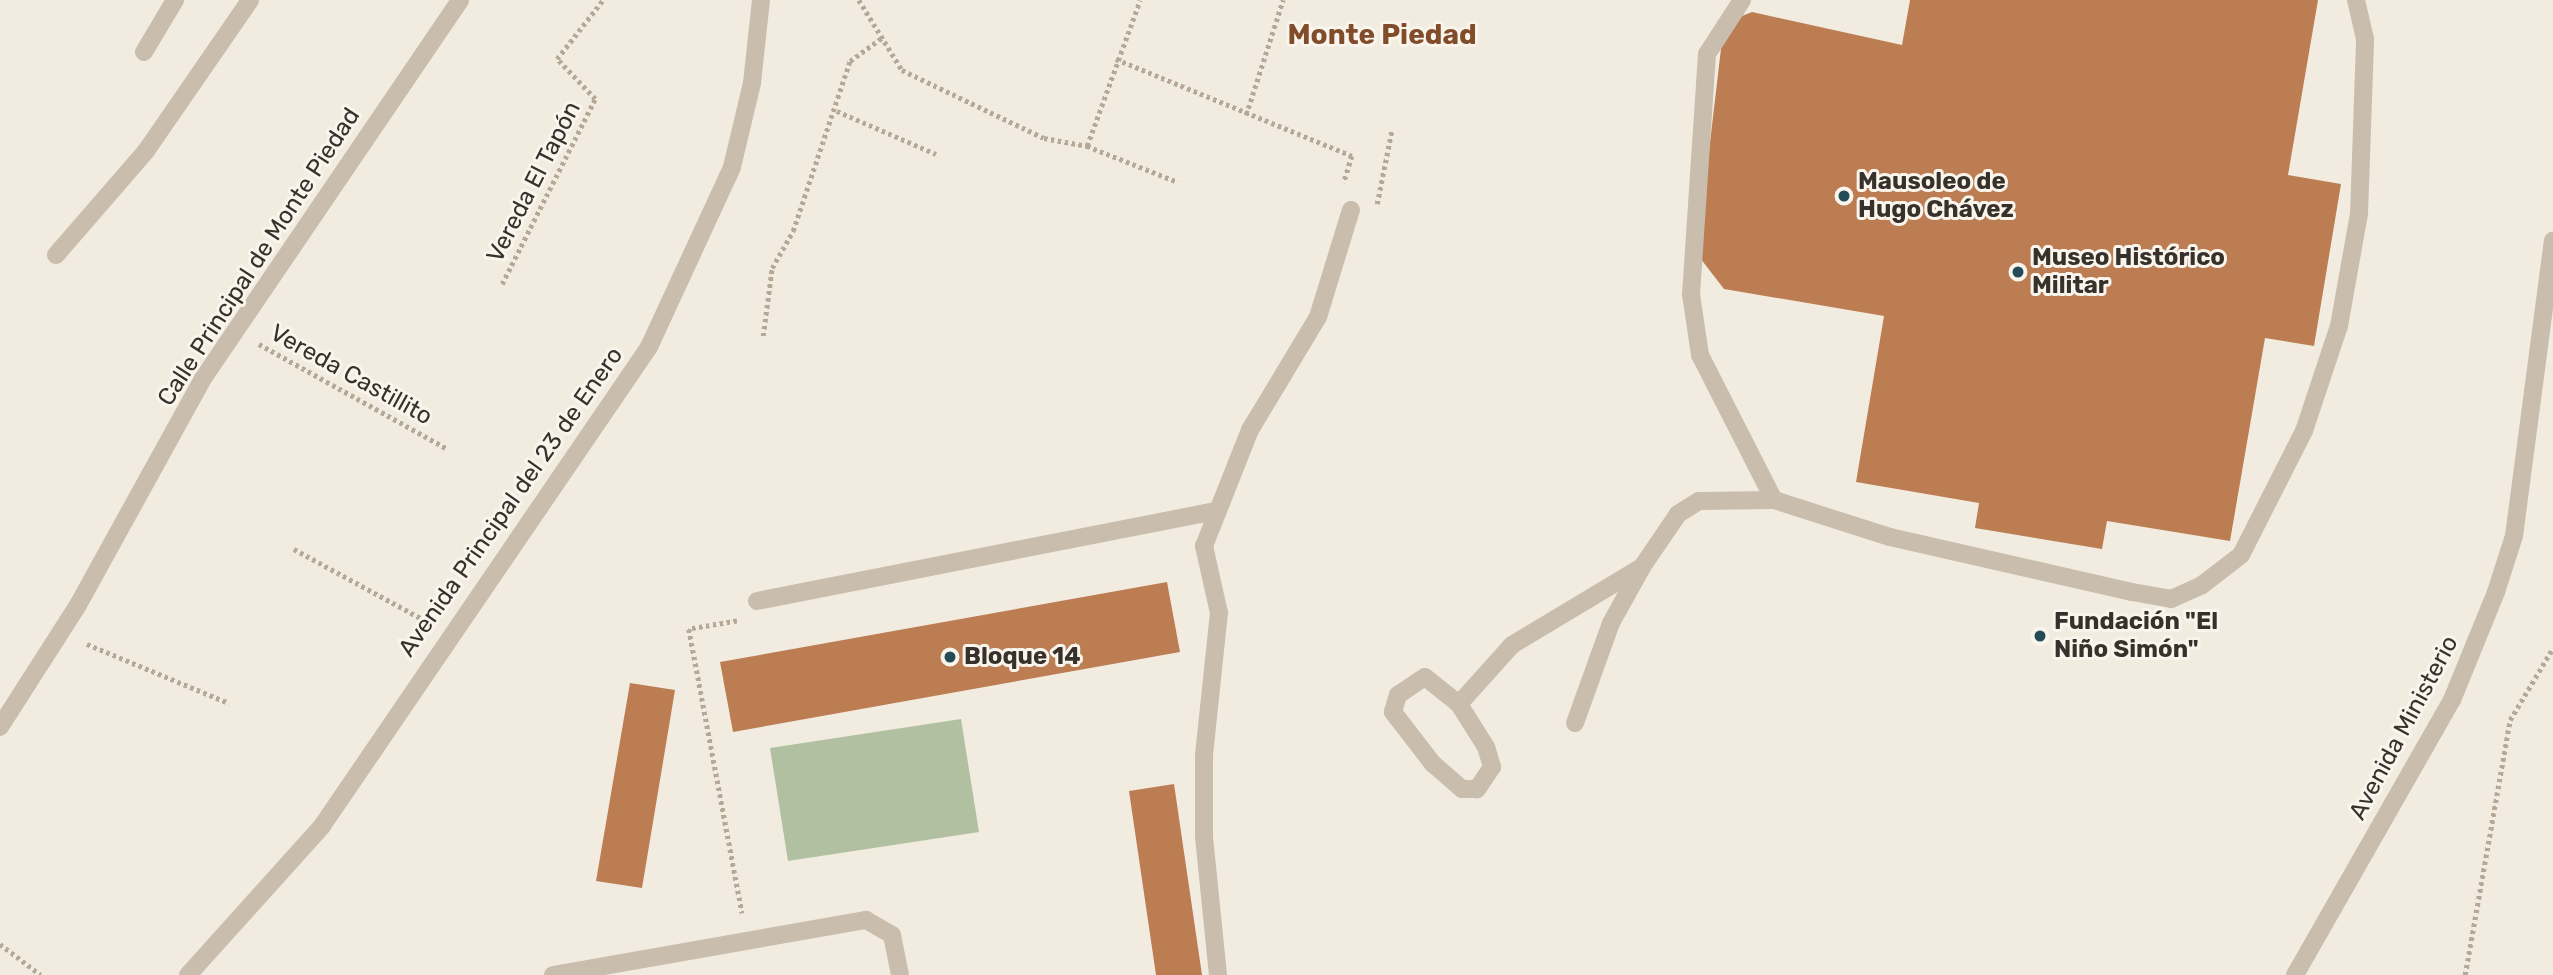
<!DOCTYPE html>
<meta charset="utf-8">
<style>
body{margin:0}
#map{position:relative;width:2553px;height:975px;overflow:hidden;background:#f2ece0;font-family:Rubik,sans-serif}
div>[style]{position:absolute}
.green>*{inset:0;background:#b1c0a1}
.building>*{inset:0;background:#bd7d53}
.path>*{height:4.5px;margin-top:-2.25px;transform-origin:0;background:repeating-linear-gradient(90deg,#b5a897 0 3.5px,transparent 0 7px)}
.service>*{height:18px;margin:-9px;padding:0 9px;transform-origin:9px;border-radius:9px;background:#c9bead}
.minor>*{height:18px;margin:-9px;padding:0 9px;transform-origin:9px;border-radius:9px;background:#c9bead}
.dots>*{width:19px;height:19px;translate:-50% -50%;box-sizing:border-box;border:4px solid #f9f5ed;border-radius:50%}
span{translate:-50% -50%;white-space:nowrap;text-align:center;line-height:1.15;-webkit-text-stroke:6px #f9f5ed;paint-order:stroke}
.street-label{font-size:24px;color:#38312b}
.poi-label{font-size:24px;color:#38312b;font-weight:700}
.left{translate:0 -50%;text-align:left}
.quarter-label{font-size:28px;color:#814c2a;font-weight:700}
</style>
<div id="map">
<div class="green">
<div style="clip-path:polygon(961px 719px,979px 832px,788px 861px,770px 748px)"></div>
</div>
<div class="building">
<div style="clip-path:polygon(1910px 0,2318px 0,2288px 175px,2341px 184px,2314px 346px,2265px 338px,2230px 541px,2107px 521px,2102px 549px,1975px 528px,1979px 503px,1856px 482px,1884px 316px,1724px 289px,1697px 254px,1724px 23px,1752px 12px,1902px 45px)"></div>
<div style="clip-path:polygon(1167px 582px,1180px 652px,733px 732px,720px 662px)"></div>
<div style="clip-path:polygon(630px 683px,675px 690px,642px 888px,596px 881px)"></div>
<div style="clip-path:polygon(1174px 784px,1202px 975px,1156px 975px,1129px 791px)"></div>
</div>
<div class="path">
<div style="left:859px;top:0;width:82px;rotate:58.4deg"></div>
<div style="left:902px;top:70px;width:157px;rotate:25.6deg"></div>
<div style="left:1044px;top:138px;width:44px;rotate:10.5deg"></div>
<div style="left:1087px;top:146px;width:98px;rotate:21.6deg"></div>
<div style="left:1116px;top:59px;width:255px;rotate:22.3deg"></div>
<div style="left:1352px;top:156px;width:28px;rotate:107deg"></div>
<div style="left:837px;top:111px;width:108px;rotate:23.5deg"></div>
<div style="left:1246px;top:115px;width:121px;rotate:-72.2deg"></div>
<div style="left:1087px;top:146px;width:155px;rotate:-70deg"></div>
<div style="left:1377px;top:204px;width:76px;rotate:-78.7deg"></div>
<div style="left:502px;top:284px;width:207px;rotate:-63.3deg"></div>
<div style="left:595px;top:99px;width:55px;rotate:-133.5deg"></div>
<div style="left:557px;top:59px;width:75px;rotate:-52.1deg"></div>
<div style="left:763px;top:336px;width:69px;rotate:-82.5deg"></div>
<div style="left:772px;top:268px;width:43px;rotate:-60.4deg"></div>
<div style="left:793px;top:231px;width:179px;rotate:-71.5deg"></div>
<div style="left:850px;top:61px;width:39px;rotate:-36deg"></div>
<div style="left:259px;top:344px;width:216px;rotate:29.1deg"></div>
<div style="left:294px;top:549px;width:153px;rotate:28.6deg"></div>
<div style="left:737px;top:621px;width:49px;rotate:170.5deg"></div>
<div style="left:689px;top:629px;width:289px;rotate:79.4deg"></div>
<div style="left:87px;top:644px;width:154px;rotate:22.6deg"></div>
<div style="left:0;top:944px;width:51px;rotate:37.1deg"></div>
<div style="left:2465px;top:975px;width:259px;rotate:-80deg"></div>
<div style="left:2510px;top:720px;width:84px;rotate:-59.2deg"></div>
</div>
<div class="service">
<div style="left:1742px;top:0;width:64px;rotate:122.9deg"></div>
<div style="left:1707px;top:54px;width:241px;rotate:93.8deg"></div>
<div style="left:1691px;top:294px;width:62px;rotate:81.6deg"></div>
<div style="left:1700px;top:355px;width:163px;rotate:63deg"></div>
<div style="left:144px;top:52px;width:61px;rotate:-59.2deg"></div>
<div style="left:757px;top:601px;width:468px;rotate:-11.1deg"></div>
<div style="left:1425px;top:677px;width:43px;rotate:38.5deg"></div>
<div style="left:1459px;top:704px;width:51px;rotate:57.9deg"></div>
<div style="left:1486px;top:747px;width:21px;rotate:73deg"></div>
<div style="left:1492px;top:767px;width:27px;rotate:124deg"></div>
<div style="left:1477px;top:789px;width:15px;rotate:180deg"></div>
<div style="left:1462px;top:789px;width:38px;rotate:-139deg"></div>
<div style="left:1433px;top:764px;width:66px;rotate:-127.6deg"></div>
<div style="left:1393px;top:712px;width:18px;rotate:-74deg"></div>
<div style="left:1398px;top:695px;width:32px;rotate:-34deg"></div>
<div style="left:1459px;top:704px;width:79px;rotate:-48.1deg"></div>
<div style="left:1512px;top:645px;width:152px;rotate:-31deg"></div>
<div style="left:1642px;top:567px;width:64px;rotate:-55.8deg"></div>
<div style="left:1678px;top:514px;width:25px;rotate:-32deg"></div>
<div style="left:1699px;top:501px;width:75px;rotate:-0.8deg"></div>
<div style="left:1774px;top:500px;width:122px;rotate:17.7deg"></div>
<div style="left:1890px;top:537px;width:248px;rotate:12.8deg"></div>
<div style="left:2132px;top:592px;width:40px;rotate:10deg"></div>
<div style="left:2171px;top:599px;width:34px;rotate:-24deg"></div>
<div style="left:2202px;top:585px;width:49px;rotate:-37.6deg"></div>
<div style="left:2241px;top:555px;width:139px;rotate:-63.1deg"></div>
<div style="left:2304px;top:431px;width:111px;rotate:-71.6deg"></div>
<div style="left:2339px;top:326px;width:114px;rotate:-79.9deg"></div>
<div style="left:2359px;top:214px;width:175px;rotate:-88deg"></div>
<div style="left:2365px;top:39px;width:40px;rotate:-103deg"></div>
<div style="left:1575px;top:723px;width:106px;rotate:-70.2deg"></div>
<div style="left:1611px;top:623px;width:64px;rotate:-61deg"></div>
<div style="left:553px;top:975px;width:318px;rotate:-10deg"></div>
<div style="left:866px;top:920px;width:30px;rotate:30deg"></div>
<div style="left:892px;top:935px;width:41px;rotate:78.7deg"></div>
</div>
<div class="minor">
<div style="left:56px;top:255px;width:138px;rotate:-49.1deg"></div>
<div style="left:146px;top:151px;width:183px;rotate:-55.4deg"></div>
<div style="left:0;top:727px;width:145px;rotate:-57.4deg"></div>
<div style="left:78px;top:605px;width:257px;rotate:-61.1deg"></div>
<div style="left:202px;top:380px;width:459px;rotate:-55.8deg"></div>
<div style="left:188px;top:975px;width:200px;rotate:-48deg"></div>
<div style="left:322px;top:826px;width:580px;rotate:-55.68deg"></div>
<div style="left:649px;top:347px;width:198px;rotate:-65.2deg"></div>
<div style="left:732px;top:167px;width:86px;rotate:-76.6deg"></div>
<div style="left:752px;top:83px;width:83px;rotate:-83.8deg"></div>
<div style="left:1218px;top:975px;width:139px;rotate:-95.8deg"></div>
<div style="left:1204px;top:837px;width:82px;rotate:-90deg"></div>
<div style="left:1204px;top:755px;width:143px;rotate:-84deg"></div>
<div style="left:1219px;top:613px;width:69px;rotate:-102.6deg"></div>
<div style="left:1204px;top:546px;width:125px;rotate:-68.4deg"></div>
<div style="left:1250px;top:430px;width:132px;rotate:-59deg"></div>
<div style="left:1318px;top:317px;width:112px;rotate:-72.9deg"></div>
<div style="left:2295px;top:975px;width:317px;rotate:-60.3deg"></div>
<div style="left:2452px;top:700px;width:117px;rotate:-67.8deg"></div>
<div style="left:2496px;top:592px;width:59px;rotate:-72.2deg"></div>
<div style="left:2514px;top:536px;width:298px;rotate:-82.5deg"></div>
</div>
<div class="dots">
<div style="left:1844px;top:196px;background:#234c57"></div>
<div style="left:2018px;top:272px;background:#234c57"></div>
<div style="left:2040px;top:636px;background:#234c57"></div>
<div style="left:950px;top:657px;background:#234c57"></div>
</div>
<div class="street-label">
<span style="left:534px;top:182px;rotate:-63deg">Vereda El Tapón</span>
<span style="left:259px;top:257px;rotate:-57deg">Calle Principal de Monte Piedad</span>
<span style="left:351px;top:375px;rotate:29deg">Vereda Castillito</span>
<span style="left:511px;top:502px;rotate:-55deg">Avenida Principal del 23 de Enero</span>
<span style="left:2404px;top:728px;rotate:-62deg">Avenida Ministerio</span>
</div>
<div class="poi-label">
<span class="left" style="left:1858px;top:196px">Mausoleo de<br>Hugo Chávez</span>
<span class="left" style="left:2032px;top:272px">Museo Histórico<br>Militar</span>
<span class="left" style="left:2054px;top:636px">Fundación "El<br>Niño Simón"</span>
<span class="left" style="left:964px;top:657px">Bloque 14</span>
</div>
<div class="quarter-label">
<span style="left:1382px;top:35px">Monte Piedad</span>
</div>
</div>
